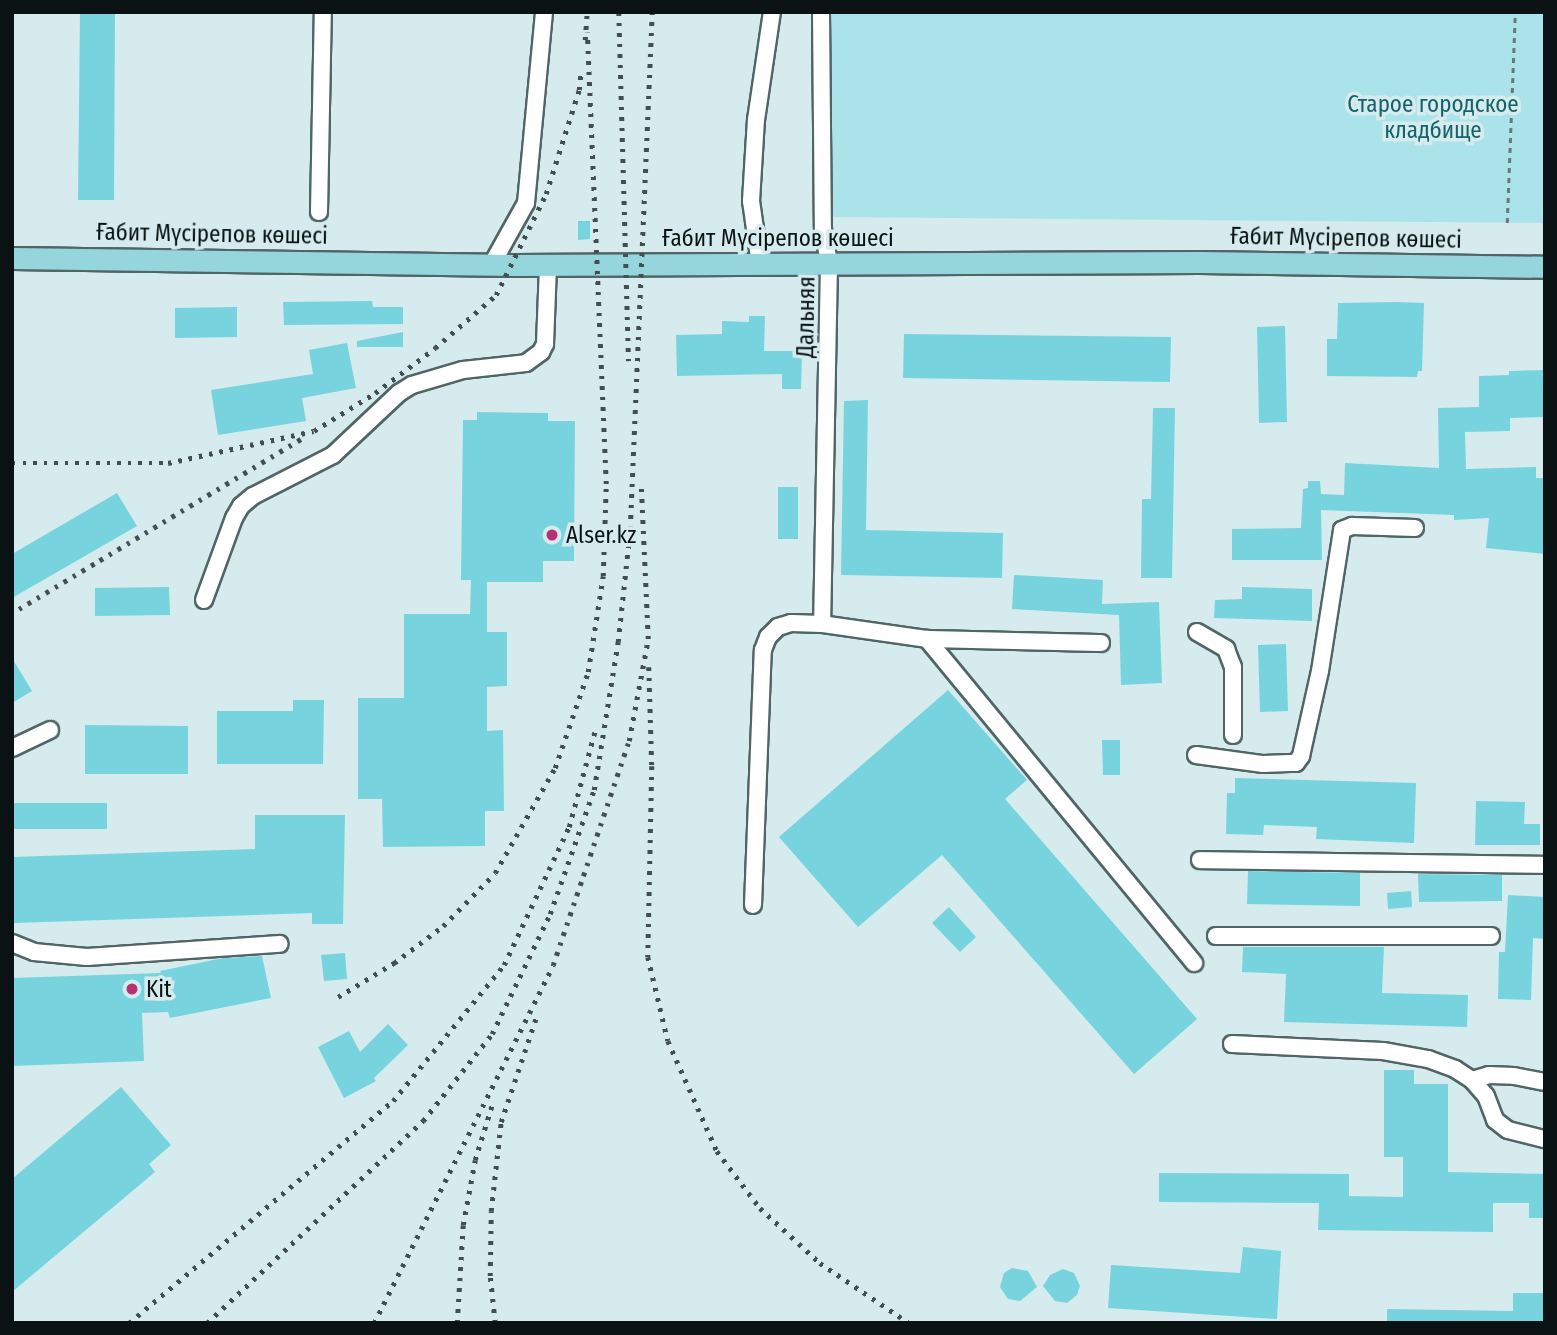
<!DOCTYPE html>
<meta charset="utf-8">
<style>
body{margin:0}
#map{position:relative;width:1557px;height:1335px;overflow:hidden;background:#d5ebee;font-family:"Fira Sans Condensed",sans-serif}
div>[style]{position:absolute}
.green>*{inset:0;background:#aae3ea}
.building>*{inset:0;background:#77d4de}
.path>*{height:2.5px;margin-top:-1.25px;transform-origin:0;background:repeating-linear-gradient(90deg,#687779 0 5px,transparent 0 10px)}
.roads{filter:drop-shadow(2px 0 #516567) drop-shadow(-2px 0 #516567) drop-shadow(0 2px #516567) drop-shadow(0 -2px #516567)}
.minor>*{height:16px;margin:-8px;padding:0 8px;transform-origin:8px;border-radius:8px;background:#fff}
.major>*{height:21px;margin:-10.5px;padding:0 10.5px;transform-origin:10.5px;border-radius:10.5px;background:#95d6dc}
.rail>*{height:4.5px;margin-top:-2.25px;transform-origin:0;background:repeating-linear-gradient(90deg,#434e50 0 3.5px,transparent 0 10.5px)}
.dots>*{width:19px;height:19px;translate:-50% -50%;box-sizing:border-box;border:4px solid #d5ebee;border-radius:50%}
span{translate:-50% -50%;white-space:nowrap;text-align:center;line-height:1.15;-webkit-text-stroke:7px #d5ebee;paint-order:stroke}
.park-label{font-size:23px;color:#14626a}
.street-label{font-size:23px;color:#0a1213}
.poi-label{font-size:23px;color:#0a1213}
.left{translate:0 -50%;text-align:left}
.frame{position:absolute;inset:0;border:14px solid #0a1213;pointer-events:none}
</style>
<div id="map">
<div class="green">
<div style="clip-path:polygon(830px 12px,1545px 12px,1545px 223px,826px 217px)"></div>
</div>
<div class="building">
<div style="clip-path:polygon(80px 12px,115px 12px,114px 200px,78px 200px)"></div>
<div style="clip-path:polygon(578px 221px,590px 221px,590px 239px,578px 240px)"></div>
<div style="clip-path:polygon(372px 301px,373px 307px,403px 307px,403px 324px,284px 325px,283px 302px)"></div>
<div style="clip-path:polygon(1396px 302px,1424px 303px,1422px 371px,1418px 371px,1417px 377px,1327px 376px,1327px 339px,1337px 339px,1338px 303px)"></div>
<div style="clip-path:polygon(237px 307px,237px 337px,175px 338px,175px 308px)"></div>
<div style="clip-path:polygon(749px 316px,765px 316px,764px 351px,802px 351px,801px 389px,782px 389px,782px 374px,677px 376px,676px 335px,722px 334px,722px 321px,749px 322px)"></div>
<div style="clip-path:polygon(1285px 326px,1287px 422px,1259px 423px,1257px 327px)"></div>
<div style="clip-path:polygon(403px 332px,403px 347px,357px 347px,357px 341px)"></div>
<div style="clip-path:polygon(904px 334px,1171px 337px,1170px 382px,903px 378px)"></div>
<div style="clip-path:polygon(347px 343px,356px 388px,302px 398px,306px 421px,218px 435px,211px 390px,313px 374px,309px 350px)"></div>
<div style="clip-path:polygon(1545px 370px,1545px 417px,1510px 418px,1510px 431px,1465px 432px,1466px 469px,1536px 467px,1536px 478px,1545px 478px,1545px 554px,1486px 548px,1489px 518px,1454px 520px,1454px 515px,1321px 510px,1322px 560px,1232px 560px,1232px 529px,1301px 528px,1303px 489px,1308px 488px,1308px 481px,1320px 481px,1321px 494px,1344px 495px,1345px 463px,1439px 468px,1438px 408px,1479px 407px,1479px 376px,1509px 375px,1509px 371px)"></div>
<div style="clip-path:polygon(868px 400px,866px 530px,1003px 533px,1002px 578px,841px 575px,844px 401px)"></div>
<div style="clip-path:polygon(1153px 408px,1175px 408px,1172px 578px,1141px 578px,1142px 499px,1151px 499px)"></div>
<div style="clip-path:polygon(477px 412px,548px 413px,548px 421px,575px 421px,574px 561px,543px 561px,543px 582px,487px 582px,487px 632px,507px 632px,507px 686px,487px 687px,487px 731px,503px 730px,504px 811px,485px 811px,485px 846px,383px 847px,382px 799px,358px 799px,358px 698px,404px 698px,404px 614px,470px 614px,471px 580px,461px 580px,463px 420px,477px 420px)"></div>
<div style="clip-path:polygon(778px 487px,798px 487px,798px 539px,778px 539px)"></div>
<div style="clip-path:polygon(117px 493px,137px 526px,12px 598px,12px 554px)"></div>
<div style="clip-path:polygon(1014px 575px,1103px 580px,1102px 604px,1159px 602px,1162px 683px,1121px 685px,1119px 615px,1012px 609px)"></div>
<div style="clip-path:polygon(169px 587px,170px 615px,95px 616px,95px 588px)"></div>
<div style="clip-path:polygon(1242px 587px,1312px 589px,1312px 621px,1214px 618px,1215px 600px,1242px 599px)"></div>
<div style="clip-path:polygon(1286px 644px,1288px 711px,1260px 712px,1258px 645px)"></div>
<div style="clip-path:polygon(12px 658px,32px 691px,12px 703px)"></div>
<div style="clip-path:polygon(948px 690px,1027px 780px,1005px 799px,1197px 1019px,1134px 1074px,942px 855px,858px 927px,779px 837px)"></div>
<div style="clip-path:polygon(293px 700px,324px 700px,323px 764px,217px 764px,217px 711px,293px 711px)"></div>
<div style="clip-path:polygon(85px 725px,188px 726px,188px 774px,85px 774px)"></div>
<div style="clip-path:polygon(1102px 740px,1120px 740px,1120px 775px,1103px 775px)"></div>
<div style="clip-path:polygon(1235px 778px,1416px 783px,1414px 843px,1316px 839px,1317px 827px,1264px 825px,1263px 835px,1226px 834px,1227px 793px,1235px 793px)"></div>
<div style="clip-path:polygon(1476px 801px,1525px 802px,1524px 824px,1540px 824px,1540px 845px,1475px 845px)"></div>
<div style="clip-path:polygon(12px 803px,107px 803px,107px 829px,12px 829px)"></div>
<div style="clip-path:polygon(255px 815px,345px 815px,343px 924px,312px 924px,312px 913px,14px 923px,12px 857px,255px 849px)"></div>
<div style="clip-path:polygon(1248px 871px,1360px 873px,1360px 906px,1247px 904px)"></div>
<div style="clip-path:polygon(1418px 874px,1502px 875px,1502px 901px,1419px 902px)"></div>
<div style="clip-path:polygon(1411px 891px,1412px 907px,1388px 909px,1387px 893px)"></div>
<div style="clip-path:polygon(1508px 895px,1545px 897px,1545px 939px,1533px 938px,1531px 1000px,1498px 999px,1499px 952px,1505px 952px)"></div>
<div style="clip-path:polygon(949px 907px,976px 937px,960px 952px,932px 923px)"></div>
<div style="clip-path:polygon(1243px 947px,1384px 947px,1382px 993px,1468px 995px,1467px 1027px,1284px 1022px,1286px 974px,1242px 972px)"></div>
<div style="clip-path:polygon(345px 953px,347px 979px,324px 981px,321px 955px)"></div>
<div style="clip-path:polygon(262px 956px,271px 998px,170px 1018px,168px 1012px,142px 1013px,144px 1061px,12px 1066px,12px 978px,161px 973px,160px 971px,223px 958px)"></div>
<div style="clip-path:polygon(388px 1024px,408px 1045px,374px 1078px,376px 1081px,344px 1098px,318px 1047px,349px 1031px,360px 1052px)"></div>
<div style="clip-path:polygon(1384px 1070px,1414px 1070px,1414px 1084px,1448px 1084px,1448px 1172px,1545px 1174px,1545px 1218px,1529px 1218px,1529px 1203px,1493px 1203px,1493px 1232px,1318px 1230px,1319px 1203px,1159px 1202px,1159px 1173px,1349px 1174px,1349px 1196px,1403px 1197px,1403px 1157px,1384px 1157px)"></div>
<div style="clip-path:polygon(121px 1087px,171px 1145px,149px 1164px,155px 1172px,12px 1292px,12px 1179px)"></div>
<div style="clip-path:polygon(1243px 1247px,1281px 1251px,1277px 1319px,1108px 1308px,1111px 1265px,1240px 1273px)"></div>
<div style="clip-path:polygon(1012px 1268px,1028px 1271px,1037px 1287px,1020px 1301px,1008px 1299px,1000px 1287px,1004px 1273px)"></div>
<div style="clip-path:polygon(1063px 1269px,1074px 1273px,1080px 1286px,1077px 1295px,1067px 1303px,1055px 1301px,1043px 1286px,1050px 1275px)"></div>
<div style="clip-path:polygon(1513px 1293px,1545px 1293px,1545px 1323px,1387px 1323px,1387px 1309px,1513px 1311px)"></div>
</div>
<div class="path">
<div style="left:1507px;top:223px;width:211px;rotate:-87.8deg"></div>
</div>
<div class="roads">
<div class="minor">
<div style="left:821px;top:12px;width:217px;rotate:89.5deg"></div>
<div style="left:823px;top:229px;width:36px;rotate:80deg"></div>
<div style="left:829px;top:264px;width:360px;rotate:91.1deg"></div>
<div style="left:319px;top:212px;width:200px;rotate:-88.9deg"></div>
<div style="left:492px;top:264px;width:70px;rotate:-60.9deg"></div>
<div style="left:526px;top:203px;width:192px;rotate:-84.6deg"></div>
<div style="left:760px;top:264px;width:64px;rotate:-98.1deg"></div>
<div style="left:751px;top:201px;width:81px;rotate:-86.5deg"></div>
<div style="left:756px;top:120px;width:109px;rotate:-81.6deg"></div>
<div style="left:204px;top:600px;width:87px;rotate:-69.9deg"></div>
<div style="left:234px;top:518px;width:14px;rotate:-60deg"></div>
<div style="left:241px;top:506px;width:16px;rotate:-40deg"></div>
<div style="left:253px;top:496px;width:90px;rotate:-27.1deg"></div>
<div style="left:333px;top:455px;width:91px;rotate:-43.2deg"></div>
<div style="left:399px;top:393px;width:15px;rotate:-32deg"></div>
<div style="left:412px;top:385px;width:53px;rotate:-16.4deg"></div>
<div style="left:463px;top:370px;width:63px;rotate:-6.3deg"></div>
<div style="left:526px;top:363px;width:19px;rotate:-36deg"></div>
<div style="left:541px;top:352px;width:9px;rotate:-63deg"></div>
<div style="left:545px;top:344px;width:79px;rotate:-87.8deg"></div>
<div style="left:1197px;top:632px;width:34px;rotate:30deg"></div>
<div style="left:1226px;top:649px;width:19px;rotate:69deg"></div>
<div style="left:1233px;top:667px;width:68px;rotate:90deg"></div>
<div style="left:927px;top:639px;width:174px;rotate:1.3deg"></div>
<div style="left:12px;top:748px;width:42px;rotate:-25.3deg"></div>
<div style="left:1196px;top:755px;width:68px;rotate:7.7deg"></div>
<div style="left:1263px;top:764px;width:33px;rotate:-2deg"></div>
<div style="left:1296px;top:763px;width:9px;rotate:-54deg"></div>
<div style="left:1301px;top:756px;width:87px;rotate:-77.4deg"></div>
<div style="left:1320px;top:671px;width:143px;rotate:-81.1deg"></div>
<div style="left:1342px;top:530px;width:11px;rotate:-22deg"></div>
<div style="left:1352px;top:526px;width:63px;rotate:1.8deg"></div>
<div style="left:1200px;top:860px;width:345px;rotate:0.8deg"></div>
<div style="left:753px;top:905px;width:255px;rotate:-87.8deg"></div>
<div style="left:763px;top:650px;width:14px;rotate:-69deg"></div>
<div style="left:768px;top:637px;width:14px;rotate:-45deg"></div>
<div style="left:778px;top:627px;width:14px;rotate:-17deg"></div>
<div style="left:791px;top:623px;width:31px;rotate:2deg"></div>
<div style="left:822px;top:624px;width:106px;rotate:8.1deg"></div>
<div style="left:927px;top:639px;width:420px;rotate:50.5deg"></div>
<div style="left:1216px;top:936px;width:275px"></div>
<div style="left:12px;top:943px;width:24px;rotate:22deg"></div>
<div style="left:34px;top:952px;width:53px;rotate:5.4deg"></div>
<div style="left:87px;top:957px;width:193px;rotate:-3.9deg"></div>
<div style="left:1232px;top:1044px;width:151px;rotate:2.7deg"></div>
<div style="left:1383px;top:1051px;width:46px;rotate:10.1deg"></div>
<div style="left:1428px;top:1059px;width:29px;rotate:20deg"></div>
<div style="left:1455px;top:1069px;width:20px;rotate:33deg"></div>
<div style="left:1472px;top:1080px;width:21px;rotate:49deg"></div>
<div style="left:1486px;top:1096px;width:26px;rotate:69deg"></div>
<div style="left:1495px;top:1120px;width:16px;rotate:38deg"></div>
<div style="left:1508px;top:1130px;width:38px;rotate:14deg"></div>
<div style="left:1472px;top:1080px;width:18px;rotate:-16deg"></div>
<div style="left:1489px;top:1075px;width:25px;rotate:2deg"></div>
<div style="left:1514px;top:1076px;width:32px;rotate:11deg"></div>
</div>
<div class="major">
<div style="left:12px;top:258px;width:501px;rotate:0.8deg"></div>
<div style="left:513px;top:265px;width:687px;rotate:-0.25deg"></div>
<div style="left:1200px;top:262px;width:345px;rotate:0.8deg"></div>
</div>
</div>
<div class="rail">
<div style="left:619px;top:12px;width:349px;rotate:88.4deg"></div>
<div style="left:585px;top:40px;width:28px;rotate:-86deg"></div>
<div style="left:12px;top:463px;width:156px"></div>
<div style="left:168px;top:463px;width:149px;rotate:-12.4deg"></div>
<div style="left:314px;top:431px;width:72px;rotate:-31.9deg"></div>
<div style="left:375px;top:393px;width:75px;rotate:-36.9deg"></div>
<div style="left:435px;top:348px;width:81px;rotate:-41deg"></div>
<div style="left:496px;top:295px;width:113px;rotate:-63.7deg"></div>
<div style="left:546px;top:194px;width:109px;rotate:-72.4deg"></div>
<div style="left:579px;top:90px;width:19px;rotate:-84deg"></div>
<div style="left:19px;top:609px;width:331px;rotate:-31.1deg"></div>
<div style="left:649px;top:667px;width:99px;rotate:88.3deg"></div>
<div style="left:652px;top:766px;width:191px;rotate:91.2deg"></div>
<div style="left:648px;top:957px;width:86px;rotate:76.6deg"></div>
<div style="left:668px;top:1041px;width:120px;rotate:66deg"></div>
<div style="left:717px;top:1151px;width:71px;rotate:53deg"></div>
<div style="left:760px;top:1208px;width:81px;rotate:42.5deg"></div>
<div style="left:820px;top:1263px;width:107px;rotate:34deg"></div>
<div style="left:338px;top:997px;width:66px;rotate:-31.3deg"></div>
<div style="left:394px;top:963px;width:61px;rotate:-37.1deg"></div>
<div style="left:443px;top:926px;width:74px;rotate:-45.5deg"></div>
<div style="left:495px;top:873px;width:121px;rotate:-60.3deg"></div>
<div style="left:555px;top:768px;width:102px;rotate:-71deg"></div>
<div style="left:588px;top:672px;width:97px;rotate:-81.1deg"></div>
<div style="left:603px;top:576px;width:92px;rotate:-88.1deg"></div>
<div style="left:606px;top:484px;width:452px;rotate:-92.4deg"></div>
<div style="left:129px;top:1323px;width:345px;rotate:-40.1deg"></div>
<div style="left:393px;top:1101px;width:176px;rotate:-50.8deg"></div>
<div style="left:504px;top:965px;width:153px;rotate:-64.8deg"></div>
<div style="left:569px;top:827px;width:104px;rotate:-74.9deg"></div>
<div style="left:207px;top:1323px;width:296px;rotate:-43.1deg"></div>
<div style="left:423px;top:1121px;width:111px;rotate:-51.6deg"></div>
<div style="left:492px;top:1034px;width:133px;rotate:-64.2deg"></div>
<div style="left:550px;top:914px;width:132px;rotate:-70.5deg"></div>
<div style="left:594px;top:790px;width:150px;rotate:-80.8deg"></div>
<div style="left:618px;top:642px;width:114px;rotate:-83.9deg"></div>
<div style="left:630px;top:529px;width:517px;rotate:-87.56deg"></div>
<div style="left:374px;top:1323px;width:400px;rotate:-63.4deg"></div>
<div style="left:553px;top:965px;width:237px;rotate:-71.3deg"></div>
<div style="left:629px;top:741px;width:104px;rotate:-79.4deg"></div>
<div style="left:648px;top:639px;width:155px;rotate:-92.6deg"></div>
<div style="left:457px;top:1323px;width:98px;rotate:-86.5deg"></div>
<div style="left:463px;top:1225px;width:66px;rotate:-79.5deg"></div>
<div style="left:475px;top:1160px;width:61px;rotate:-72.8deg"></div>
<div style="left:495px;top:1323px;width:47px;rotate:-96.1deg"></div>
<div style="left:490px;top:1276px;width:65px;rotate:-89.1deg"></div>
<div style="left:491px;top:1211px;width:90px;rotate:-83.6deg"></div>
<div style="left:501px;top:1122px;width:110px;rotate:-71.4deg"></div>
</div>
<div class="dots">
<div style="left:552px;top:535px;background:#b83273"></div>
<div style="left:132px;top:989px;background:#b83273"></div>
</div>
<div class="park-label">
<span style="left:1433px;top:117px">Старое городское<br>кладбище</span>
</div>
<div class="street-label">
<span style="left:212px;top:234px;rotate:1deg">Ғабит Мүсірепов көшесі</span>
<span style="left:778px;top:238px">Ғабит Мүсірепов көшесі</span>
<span style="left:1346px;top:238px;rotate:1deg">Ғабит Мүсірепов көшесі</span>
<span style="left:806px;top:317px;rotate:-89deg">Дальняя</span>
</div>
<div class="poi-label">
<span class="left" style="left:566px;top:535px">Alser.kz</span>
<span class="left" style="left:146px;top:989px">Kit</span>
</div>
<div class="frame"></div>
</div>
